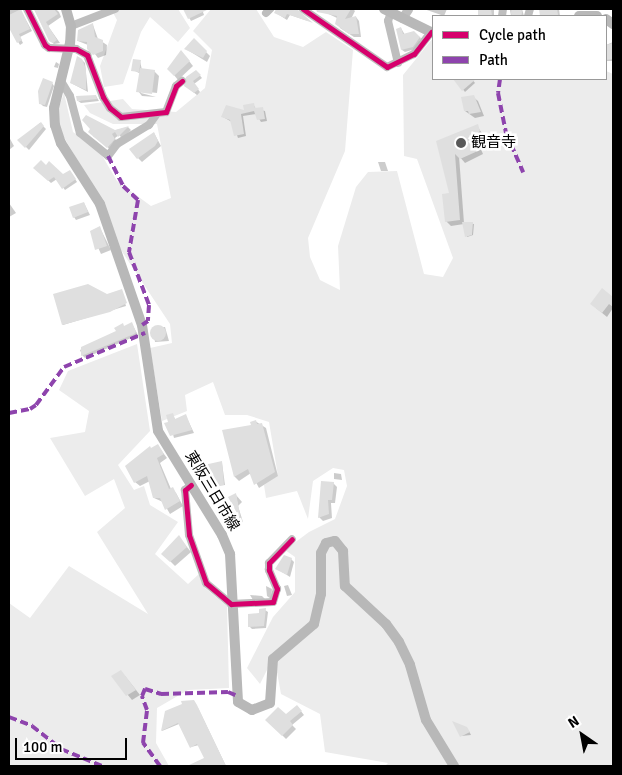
<!DOCTYPE html>
<meta charset="utf-8">
<style>
body{margin:0}
#map{position:relative;width:622px;height:775px;overflow:hidden;background:#fff;font-family:Signika,"Noto Sans JP",sans-serif}
div>[style]{position:absolute}
.green>*{inset:0;background:#ececec}
.shadow>*{inset:0;background:#0003}
.building>*{inset:0;background:#dfdfdf}
.round{border-radius:50%}
.minor>*{height:8px;margin:-4px;padding:0 4px;transform-origin:4px;border-radius:4px;background:#bebebe}
.tertiary>*{height:9px;margin:-4.5px;padding:0 4.5px;transform-origin:4.5px;border-radius:4.5px;background:#bebebe}
.secondary>*{height:10px;margin:-5px;padding:0 5px;transform-origin:5px;border-radius:5px;background:#b8b8b8}
.quiet>*{height:4px;margin-top:-2px;transform-origin:0;background:repeating-linear-gradient(90deg,#8e44ad 0 8px,transparent 0 12px)}
.cycleway>*{height:5px;margin:-2.5px;padding:0 2.5px;transform-origin:2.5px;border-radius:2.5px;background:#d6006c}
.dots>*{width:14px;height:14px;translate:-50% -50%;box-sizing:border-box;border:2px solid #fff;border-radius:50%}
span{translate:-50% -50%;white-space:nowrap;text-align:center;line-height:1.15;-webkit-text-stroke:5px #fff;paint-order:stroke}
.poi-label{font-size:15px;color:#000}
.left{translate:0 -50%;text-align:left}
.street-label{font-size:15px;color:#000}
.frame{position:absolute;inset:0;border:10px solid #000;pointer-events:none}
.legend{position:absolute;left:432px;top:15px;width:175px;height:65px;box-sizing:border-box;background:#fff;border:1px solid #999;margin:0;padding:6px 9px;list-style:none;font-size:15px;color:#000}
.legend li{display:flex;align-items:center;gap:10px;height:25px}
.legend b{width:25px;border:1px solid #999}
.north{position:absolute;left:557px;top:710px;width:50px;height:50px;-webkit-text-stroke:4px #fff;paint-order:stroke;rotate:327deg;font-size:14px;font-weight:700;line-height:20px;text-align:center;color:#000}
.north::after{content:'';display:block;margin:auto;width:18px;height:22px;background:#000;clip-path:polygon(50% 0,100% 100%,50% 72%,0 100%)}
.scale{position:absolute;left:15px;top:738px;width:112px;height:22px;box-sizing:border-box;border:2px solid #000;border-top:0;padding-left:6px;font-size:15px;line-height:18px;white-space:nowrap;color:#000;-webkit-text-stroke:4px #fff;paint-order:stroke}
</style>
<div id="map">
<div class="green">
<div style="clip-path:polygon(111px 9px,178px 9px,190px 28px,178px 42px,150px 17px,141px 32px,123px 84px,104px 87px,100px 66px,117px 20px)"></div>
<div style="clip-path:polygon(211px 9px,256px 9px,274px 37px,303px 47px,326px 32px,353px 50px,345px 151px,308px 238px,310px 257px,320px 280px,340px 290px,338px 246px,356px 187px,368px 172px,397px 171px,424px 274px,443px 277px,453px 258px,417px 159px,404px 156px,403px 75px,433px 38px,433px 79px,606px 79px,606px 71px,613px 74px,613px 766px,385px 766px,388px 763px,325px 752px,320px 714px,281px 694px,274px 656px,260px 684px,247px 668px,273px 617px,295px 592px,295px 557px,285px 550px,309px 532px,335px 519px,347px 486px,344px 470px,333px 468px,313px 481px,308px 519px,297px 491px,266px 498px,264px 485px,278px 476px,269px 422px,247px 415px,225px 415px,213px 382px,185px 395px,187px 411px,162px 421px,150px 348px,172px 343px,170px 324px,119px 247px,103px 202px,60px 131px,58px 110px,64px 93px,73px 132px,100px 152px,117px 181px,151px 206px,171px 198px,157px 124px,113px 124px,90px 113px,84px 105px,123px 99px,132px 109px,176px 112px,205px 88px,212px 50px,193px 31px)"></div>
<div style="clip-path:polygon(137px 344px,150px 431px,118px 465px,134px 490px,144px 486px,150px 505px,178px 522px,155px 554px,188px 584px,199px 574px,205px 588px,227px 606px,229px 688px,188px 690px,157px 708px,156px 743px,169px 766px,9px 766px,9px 603px,30px 618px,69px 566px,148px 614px,97px 532px,125px 508px,114px 479px,85px 496px,50px 438px,85px 432px,89px 411px,59px 390px,68px 371px)"></div>
</div>
<div class="shadow">
<div style="clip-path:polygon(9px 9px,20px 9px,32px 31px,20px 37px,23px 43px,20px 45px,9px 27px)"></div>
<div style="clip-path:polygon(34px 9px,56px 9px,59px 12px,61px 17px,48px 26px,60px 43px,54px 44px,50px 41px)"></div>
<div style="clip-path:polygon(184px 9px,202px 9px,204px 15px,191px 21px)"></div>
<div style="clip-path:polygon(278px 9px,295px 9px,308px 21px,290px 15px,287px 20px,276px 13px)"></div>
<div style="clip-path:polygon(318px 9px,353px 9px,355px 11px,351px 19px,356px 17px,359px 21px,361px 37px,354px 37px,340px 28px,337px 18px)"></div>
<div style="clip-path:polygon(424px 9px,447px 9px,444px 16px)"></div>
<div style="clip-path:polygon(479px 9px,494px 9px,494px 16px,469px 16px,480px 15px)"></div>
<div style="clip-path:polygon(522px 9px,524px 16px,511px 16px,510px 10px)"></div>
<div style="clip-path:polygon(540px 9px,559px 9px,560px 16px,542px 16px)"></div>
<div style="clip-path:polygon(93px 25px,98px 39px,107px 45px,106px 55px,98px 58px,88px 45px,78px 41px)"></div>
<div style="clip-path:polygon(401px 28px,405px 35px,414px 33px,421px 38px,415px 49px,405px 52px,402px 50px)"></div>
<div style="clip-path:polygon(606px 38px,606px 45px,613px 42px,613px 61px,606px 61px)"></div>
<div style="clip-path:polygon(194px 40px,210px 56px,207px 62px,186px 49px)"></div>
<div style="clip-path:polygon(185px 56px,193px 66px,178px 80px,169px 69px)"></div>
<div style="clip-path:polygon(82px 60px,85px 63px,88px 92px,71px 83px)"></div>
<div style="clip-path:polygon(140px 61px,142px 70px,154px 71px,159px 76px,157px 93px,141px 91px,141px 93px,156px 97px,142px 96px,138px 91px,141px 74px,133px 70px)"></div>
<div style="clip-path:polygon(56px 62px,59px 64px,58px 68px,54px 67px)"></div>
<div style="clip-path:polygon(196px 71px,202px 78px,194px 84px,200px 92px,197px 95px,188px 88px)"></div>
<div style="clip-path:polygon(455px 79px,472px 79px,475px 83px,465px 92px)"></div>
<div style="clip-path:polygon(52px 83px,54px 86px,47px 107px,43px 106px,40px 103px)"></div>
<div style="clip-path:polygon(96px 96px,99px 101px,81px 103px,78px 101px)"></div>
<div style="clip-path:polygon(473px 97px,478px 101px,484px 116px,475px 118px,465px 111px)"></div>
<div style="clip-path:polygon(253px 104px,256px 109px,265px 111px,267px 121px,261px 122px,256px 114px,243px 116px,246px 136px,238px 138px,232px 122px,223px 117px,246px 112px)"></div>
<div style="clip-path:polygon(40px 123px,46px 129px,29px 150px,19px 140px)"></div>
<div style="clip-path:polygon(477px 126px,484px 136px,477px 140px,483px 154px,465px 163px,459px 156px,464px 223px,474px 224px,473px 235px,467px 237px,464px 224px,451px 226px,446px 221px,451px 194px,437px 142px)"></div>
<div style="clip-path:polygon(128px 127px,131px 130px,123px 139px,119px 135px,115px 138px,117px 143px,111px 150px,93px 136px)"></div>
<div style="clip-path:polygon(154px 133px,161px 146px,142px 162px,138px 158px)"></div>
<div style="clip-path:polygon(9px 137px,14px 146px,9px 150px)"></div>
<div style="clip-path:polygon(378px 162px,385px 162px,388px 171px,381px 171px)"></div>
<div style="clip-path:polygon(35px 168px,63px 176px,72px 174px,77px 182px,65px 190px,57px 179px,51px 183px)"></div>
<div style="clip-path:polygon(9px 203px,16px 213px,9px 217px)"></div>
<div style="clip-path:polygon(84px 203px,90px 215px,76px 220px,74px 217px)"></div>
<div style="clip-path:polygon(100px 228px,111px 250px,101px 254px,91px 232px)"></div>
<div style="clip-path:polygon(121px 290px,126px 306px,63px 325px,55px 295px,107px 296px)"></div>
<div style="clip-path:polygon(602px 290px,613px 298px,613px 308px,607px 317px,596px 308px)"></div>
<div style="clip-path:polygon(132px 324px,138px 335px,85px 358px,82px 355px,80px 350px)"></div>
<div style="clip-path:polygon(153px 327px,165px 327px,169px 341px,155px 342px)"></div>
<div style="clip-path:polygon(172px 415px,176px 420px,186px 416px,194px 433px,174px 438px,170px 423px)"></div>
<div style="clip-path:polygon(255px 421px,266px 428px,278px 476px,259px 488px,251px 473px,239px 481px,235px 477px,224px 431px,253px 426px)"></div>
<div style="clip-path:polygon(158px 446px,167px 458px,160px 463px,171px 489px,176px 493px,183px 506px,170px 514px,163px 502px,154px 498px,150px 481px,140px 486px,135px 482px,151px 450px)"></div>
<div style="clip-path:polygon(222px 463px,225px 485px,210px 487px,209px 486px)"></div>
<div style="clip-path:polygon(334px 473px,341px 474px,342px 480px,334px 479px)"></div>
<div style="clip-path:polygon(333px 483px,337px 487px,335px 503px,331px 503px,332px 518px,323px 521px,319px 517px)"></div>
<div style="clip-path:polygon(236px 495px,242px 502px,238px 506px,243px 522px,236px 525px,233px 522px,239px 513px)"></div>
<div style="clip-path:polygon(179px 537px,191px 552px,175px 566px,163px 554px)"></div>
<div style="clip-path:polygon(291px 559px,294px 562px,290px 577px,279px 570px)"></div>
<div style="clip-path:polygon(288px 585px,292px 595px,287px 596px,284px 586px)"></div>
<div style="clip-path:polygon(266px 586px,272px 589px,271px 599px,267px 596px)"></div>
<div style="clip-path:polygon(250px 595px,262px 596px,265px 599px,253px 600px)"></div>
<div style="clip-path:polygon(265px 610px,268px 612px,266px 628px,252px 629px,249px 626px)"></div>
<div style="clip-path:polygon(125px 676px,140px 695px,132px 700px,113px 677px)"></div>
<div style="clip-path:polygon(198px 708px,226px 766px,190px 766px,206px 759px,199px 745px,191px 747px,179px 724px,162px 731px,166px 712px)"></div>
<div style="clip-path:polygon(300px 710px,304px 715px,292px 725px,296px 729px,286px 739px,267px 720px)"></div>
<div style="clip-path:polygon(469px 731px,471px 735px,461px 736px)"></div>
</div>
<div class="building">
<div class="round" style="left:510.5px;top:6.5px;width:11px;height:11px"></div>
<div style="clip-path:polygon(21px 9px,30px 29px,19px 34px,22px 40px,17px 43px,9px 28px,9px 15px)"></div>
<div style="clip-path:polygon(34px 9px,54px 9px,58px 14px,46px 22px,57px 40px,53px 43px,49px 41px)"></div>
<div style="clip-path:polygon(183px 9px,209px 9px,188px 19px)"></div>
<div style="clip-path:polygon(276px 9px,297px 9px,313px 23px,287px 14px,285px 18px,274px 13px)"></div>
<div style="clip-path:polygon(316px 9px,351px 9px,345px 19px,356px 16px,359px 34px,349px 34px,335px 24px,337px 16px,317px 12px)"></div>
<div style="clip-path:polygon(478px 9px,491px 9px,492px 16px,478px 16px)"></div>
<div style="clip-path:polygon(539px 9px,557px 9px,558px 15px,540px 16px)"></div>
<div style="clip-path:polygon(93px 23px,95px 37px,103px 40px,103px 51px,93px 55px,87px 49px,87px 42px,77px 41px,78px 30px)"></div>
<div style="clip-path:polygon(401px 27px,403px 34px,414px 31px,420px 37px,413px 47px,401px 50px,396px 29px)"></div>
<div style="clip-path:polygon(194px 38px,207px 51px,203px 58px,184px 49px)"></div>
<div style="clip-path:polygon(613px 43px,613px 59px,606px 60px,606px 45px)"></div>
<div style="clip-path:polygon(181px 50px,190px 61px,174px 76px,167px 69px)"></div>
<div style="clip-path:polygon(77px 56px,82px 59px,86px 69px,86px 90px,70px 83px)"></div>
<div style="clip-path:polygon(133px 59px,141px 60px,139px 72px,131px 71px)"></div>
<div style="clip-path:polygon(140px 68px,155px 70px,152px 94px,136px 92px)"></div>
<div style="clip-path:polygon(196px 70px,201px 75px,193px 81px,199px 89px,194px 93px,184px 86px,186px 77px)"></div>
<div style="clip-path:polygon(43px 78px,53px 82px,45px 105px,39px 104px,38px 91px)"></div>
<div style="clip-path:polygon(453px 79px,476px 79px,462px 91px)"></div>
<div style="clip-path:polygon(474px 95px,481px 112px,469px 114px,468px 111px,464px 111px,461px 97px)"></div>
<div style="clip-path:polygon(76px 96px,96px 95px,97px 99px,77px 101px)"></div>
<div style="clip-path:polygon(254px 103px,255px 108px,263px 107px,265px 119px,257px 120px,254px 111px,241px 114px,244px 134px,234px 136px,230px 120px,221px 117px,226px 105px,244px 110px,243px 105px)"></div>
<div style="clip-path:polygon(86px 115px,115px 130px,129px 126px,118px 137px,115px 132px,112px 134px,115px 139px,107px 148px,88px 132px,90px 129px,82px 120px)"></div>
<div style="clip-path:polygon(41px 122px,44px 126px,25px 148px,17px 140px)"></div>
<div style="clip-path:polygon(478px 124px,480px 131px,474px 136px,480px 150px,460px 159px,455px 154px,460px 220px,445px 222px,442px 194px,449px 193px,436px 141px)"></div>
<div style="clip-path:polygon(154px 132px,158px 141px,155px 146px,137px 159px,129px 149px)"></div>
<div style="clip-path:polygon(41px 160px,46px 165px,49px 161px,63px 174px,70px 170px,76px 179px,62px 189px,54px 177px,48px 181px,33px 168px)"></div>
<div style="clip-path:polygon(84px 202px,88px 212px,73px 218px,69px 207px)"></div>
<div style="clip-path:polygon(462px 222px,473px 222px,472px 235px,465px 237px)"></div>
<div style="clip-path:polygon(100px 226px,107px 246px,95px 250px,90px 231px)"></div>
<div style="clip-path:polygon(88px 284px,107px 294px,122px 289px,127px 303px,110px 312px,62px 325px,53px 294px)"></div>
<div style="clip-path:polygon(602px 288px,613px 297px,613px 307px,609px 304px,602px 313px,590px 304px)"></div>
<div style="clip-path:polygon(132px 322px,136px 332px,134px 334px,81px 356px,81px 347px,116px 331px,114px 328px,123px 323px,124px 326px)"></div>
<div class="round" style="left:150px;top:325px;width:16px;height:16px"></div>
<div style="clip-path:polygon(173px 413px,175px 419px,186px 414px,192px 430px,170px 436px,164px 423px,168px 422px,166px 415px)"></div>
<div style="clip-path:polygon(256px 420px,257px 424px,262px 423px,275px 472px,254px 485px,248px 469px,234px 477px,222px 430px,251px 425px,250px 422px)"></div>
<div style="clip-path:polygon(158px 444px,164px 454px,157px 458px,169px 489px,173px 487px,180px 501px,165px 510px,160px 498px,153px 498px,147px 476px,134px 483px,125px 466px,150px 446px,151px 448px)"></div>
<div style="clip-path:polygon(222px 461px,224px 485px,208px 486px,204px 465px)"></div>
<div style="clip-path:polygon(321px 481px,334px 482px,332px 500px,328px 500px,329px 514px,318px 518px)"></div>
<div style="clip-path:polygon(236px 493px,241px 520px,232px 523px,229px 515px,237px 513px,228px 497px)"></div>
<div style="clip-path:polygon(179px 535px,187px 547px,170px 562px,161px 554px)"></div>
<div style="clip-path:polygon(284px 555px,292px 558px,287px 575px,275px 569px)"></div>
<div style="clip-path:polygon(266px 608px,264px 626px,248px 627px,248px 614px,259px 613px,259px 609px)"></div>
<div style="clip-path:polygon(121px 670px,136px 690px,126px 696px,111px 676px)"></div>
<div style="clip-path:polygon(194px 700px,197px 705px,226px 766px,187px 766px,204px 758px,197px 744px,190px 748px,178px 723px,161px 731px,165px 711px,182px 704px,181px 701px)"></div>
<div style="clip-path:polygon(297px 705px,302px 711px,290px 721px,293px 725px,282px 736px,265px 720px,278px 707px,286px 714px)"></div>
<div style="clip-path:polygon(452px 721px,467px 727px,470px 732px,460px 737px)"></div>
</div>
<div class="minor">
<div style="left:27px;top:9px;width:40px;rotate:63.4deg"></div>
<div style="left:45px;top:45px;width:5px;rotate:37deg"></div>
<div style="left:49px;top:48px;width:27px;rotate:2deg"></div>
<div style="left:76px;top:49px;width:13px;rotate:29deg"></div>
<div style="left:87px;top:55px;width:45px;rotate:69.1deg"></div>
<div style="left:103px;top:97px;width:13px;rotate:58deg"></div>
<div style="left:110px;top:108px;width:14px;rotate:39deg"></div>
<div style="left:121px;top:117px;width:45px;rotate:-6.3deg"></div>
<div style="left:166px;top:112px;width:28px;rotate:-69deg"></div>
<div style="left:176px;top:86px;width:8px;rotate:-40deg"></div>
<div style="left:303px;top:9px;width:102px;rotate:34.6deg"></div>
<div style="left:387px;top:67px;width:30px;rotate:-26deg"></div>
<div style="left:414px;top:54px;width:28px;rotate:-52deg"></div>
<div style="left:391px;top:12px;width:9px;rotate:108deg"></div>
<div style="left:388px;top:21px;width:43px;rotate:76.6deg"></div>
<div style="left:266px;top:13px;width:6px;rotate:-45deg"></div>
<div style="left:502px;top:16px;width:7px;rotate:-82deg"></div>
<div style="left:528px;top:16px;width:7px;rotate:-74deg"></div>
<div style="left:71px;top:26px;width:47px;rotate:-21.1deg"></div>
<div style="left:61px;top:81px;width:17px;rotate:59deg"></div>
<div style="left:70px;top:96px;width:38px;rotate:75deg"></div>
<div style="left:80px;top:133px;width:36px;rotate:39deg"></div>
<div style="left:108px;top:156px;width:15px;rotate:-53deg"></div>
<div style="left:117px;top:144px;width:37px;rotate:-31deg"></div>
<div style="left:149px;top:125px;width:12px;rotate:-55deg"></div>
<div style="left:191px;top:485px;width:8px;rotate:140deg"></div>
<div style="left:185px;top:490px;width:45px;rotate:84.9deg"></div>
<div style="left:189px;top:535px;width:51px;rotate:70.5deg"></div>
<div style="left:206px;top:583px;width:33px;rotate:40deg"></div>
<div style="left:231px;top:604px;width:42px;rotate:-2.7deg"></div>
<div style="left:273px;top:602px;width:14px;rotate:-73deg"></div>
<div style="left:277px;top:589px;width:21px;rotate:-113deg"></div>
<div style="left:269px;top:570px;width:7px;rotate:-90deg"></div>
<div style="left:269px;top:563px;width:33px;rotate:-46deg"></div>
</div>
<div class="tertiary">
<div style="left:402px;top:18px;width:11px;rotate:-56deg"></div>
</div>
<div class="secondary">
<div style="left:66px;top:9px;width:18px;rotate:74deg"></div>
<div style="left:71px;top:26px;width:17px;rotate:93deg"></div>
<div style="left:70px;top:43px;width:67px;rotate:103.8deg"></div>
<div style="left:54px;top:108px;width:17px;rotate:87deg"></div>
<div style="left:55px;top:125px;width:19px;rotate:72deg"></div>
<div style="left:61px;top:143px;width:72px;rotate:57.4deg"></div>
<div style="left:100px;top:204px;width:128px;rotate:70.9deg"></div>
<div style="left:142px;top:325px;width:107px;rotate:81.4deg"></div>
<div style="left:158px;top:431px;width:122px;rotate:58.4deg"></div>
<div style="left:222px;top:535px;width:21px;rotate:67deg"></div>
<div style="left:230px;top:554px;width:148px;rotate:86.9deg"></div>
<div style="left:238px;top:702px;width:16px;rotate:30deg"></div>
<div style="left:252px;top:710px;width:19px;rotate:-21deg"></div>
<div style="left:270px;top:703px;width:44px;rotate:-86.1deg"></div>
<div style="left:273px;top:659px;width:54px;rotate:-40.5deg"></div>
<div style="left:314px;top:624px;width:31px;rotate:-77deg"></div>
<div style="left:321px;top:594px;width:41px;rotate:-90deg"></div>
<div style="left:321px;top:553px;width:11px;rotate:-63deg"></div>
<div style="left:326px;top:543px;width:9px;rotate:-13deg"></div>
<div style="left:335px;top:541px;width:13px;rotate:51deg"></div>
<div style="left:343px;top:551px;width:35px;rotate:87deg"></div>
<div style="left:345px;top:586px;width:56px;rotate:42.8deg"></div>
<div style="left:386px;top:624px;width:22px;rotate:54deg"></div>
<div style="left:399px;top:642px;width:25px;rotate:64deg"></div>
<div style="left:410px;top:665px;width:57px;rotate:73.8deg"></div>
<div style="left:426px;top:720px;width:54px;rotate:58.7deg"></div>
<div style="left:384px;top:9px;width:55px;rotate:26.1deg"></div>
<div style="left:579px;top:16px;width:18px"></div>
<div style="left:606px;top:19px;width:9px;rotate:36deg"></div>
</div>
<div class="quiet">
<div style="left:500px;top:79px;width:14px;rotate:98deg"></div>
<div style="left:498px;top:93px;width:41px;rotate:78.7deg"></div>
<div style="left:506px;top:133px;width:43px;rotate:66.4deg"></div>
<div style="left:108px;top:156px;width:34px;rotate:63deg"></div>
<div style="left:123px;top:186px;width:21px;rotate:43deg"></div>
<div style="left:138px;top:200px;width:53px;rotate:99.8deg"></div>
<div style="left:129px;top:252px;width:57px;rotate:69.3deg"></div>
<div style="left:149px;top:305px;width:16px;rotate:94deg"></div>
<div style="left:148px;top:321px;width:7px;rotate:146deg"></div>
<div style="left:9px;top:413px;width:21px;rotate:-11deg"></div>
<div style="left:30px;top:409px;width:7px;rotate:-34deg"></div>
<div style="left:36px;top:405px;width:47px;rotate:-53.6deg"></div>
<div style="left:64px;top:367px;width:88px;rotate:-22.8deg"></div>
<div style="left:9px;top:717px;width:25px;rotate:21deg"></div>
<div style="left:32px;top:726px;width:37px;rotate:38deg"></div>
<div style="left:61px;top:749px;width:44px;rotate:22.5deg"></div>
<div style="left:160px;top:766px;width:29px;rotate:-126deg"></div>
<div style="left:143px;top:743px;width:33px;rotate:-83deg"></div>
<div style="left:147px;top:710px;width:15px;rotate:-110deg"></div>
<div style="left:142px;top:696px;width:8px;rotate:-67deg"></div>
<div style="left:145px;top:689px;width:17px;rotate:17deg"></div>
<div style="left:161px;top:694px;width:67px;rotate:-1.7deg"></div>
<div style="left:228px;top:692px;width:8px;rotate:23deg"></div>
</div>
<div class="cycleway">
<div style="left:27px;top:9px;width:40px;rotate:63.4deg"></div>
<div style="left:45px;top:45px;width:5px;rotate:37deg"></div>
<div style="left:49px;top:48px;width:27px;rotate:2deg"></div>
<div style="left:76px;top:49px;width:13px;rotate:29deg"></div>
<div style="left:87px;top:55px;width:45px;rotate:69.1deg"></div>
<div style="left:103px;top:97px;width:13px;rotate:58deg"></div>
<div style="left:110px;top:108px;width:14px;rotate:39deg"></div>
<div style="left:121px;top:117px;width:45px;rotate:-6.3deg"></div>
<div style="left:166px;top:112px;width:28px;rotate:-69deg"></div>
<div style="left:176px;top:86px;width:8px;rotate:-40deg"></div>
<div style="left:303px;top:9px;width:102px;rotate:34.6deg"></div>
<div style="left:387px;top:67px;width:30px;rotate:-26deg"></div>
<div style="left:414px;top:54px;width:28px;rotate:-52deg"></div>
<div style="left:191px;top:485px;width:8px;rotate:140deg"></div>
<div style="left:185px;top:490px;width:45px;rotate:84.9deg"></div>
<div style="left:189px;top:535px;width:51px;rotate:70.5deg"></div>
<div style="left:206px;top:583px;width:33px;rotate:40deg"></div>
<div style="left:231px;top:604px;width:42px;rotate:-2.7deg"></div>
<div style="left:273px;top:602px;width:14px;rotate:-73deg"></div>
<div style="left:277px;top:589px;width:21px;rotate:-113deg"></div>
<div style="left:269px;top:570px;width:7px;rotate:-90deg"></div>
<div style="left:269px;top:563px;width:33px;rotate:-46deg"></div>
</div>
<div class="dots">
<div style="left:461px;top:143px;background:#595959"></div>
</div>
<div class="poi-label">
<span class="left" style="left:471px;top:143px">観音寺</span>
</div>
<div class="street-label">
<span style="left:212px;top:491px;rotate:59deg">東阪三日市線</span>
</div>
<div class="frame"></div>
<ul class="legend">
<li><b style="height:6px;background:#d6006c"></b>Cycle path</li>
<li><b style="height:6px;background:#8e44ad"></b>Path</li>
</ul>
<div class="north">N</div>
<div class="scale">100 m</div>
</div>
